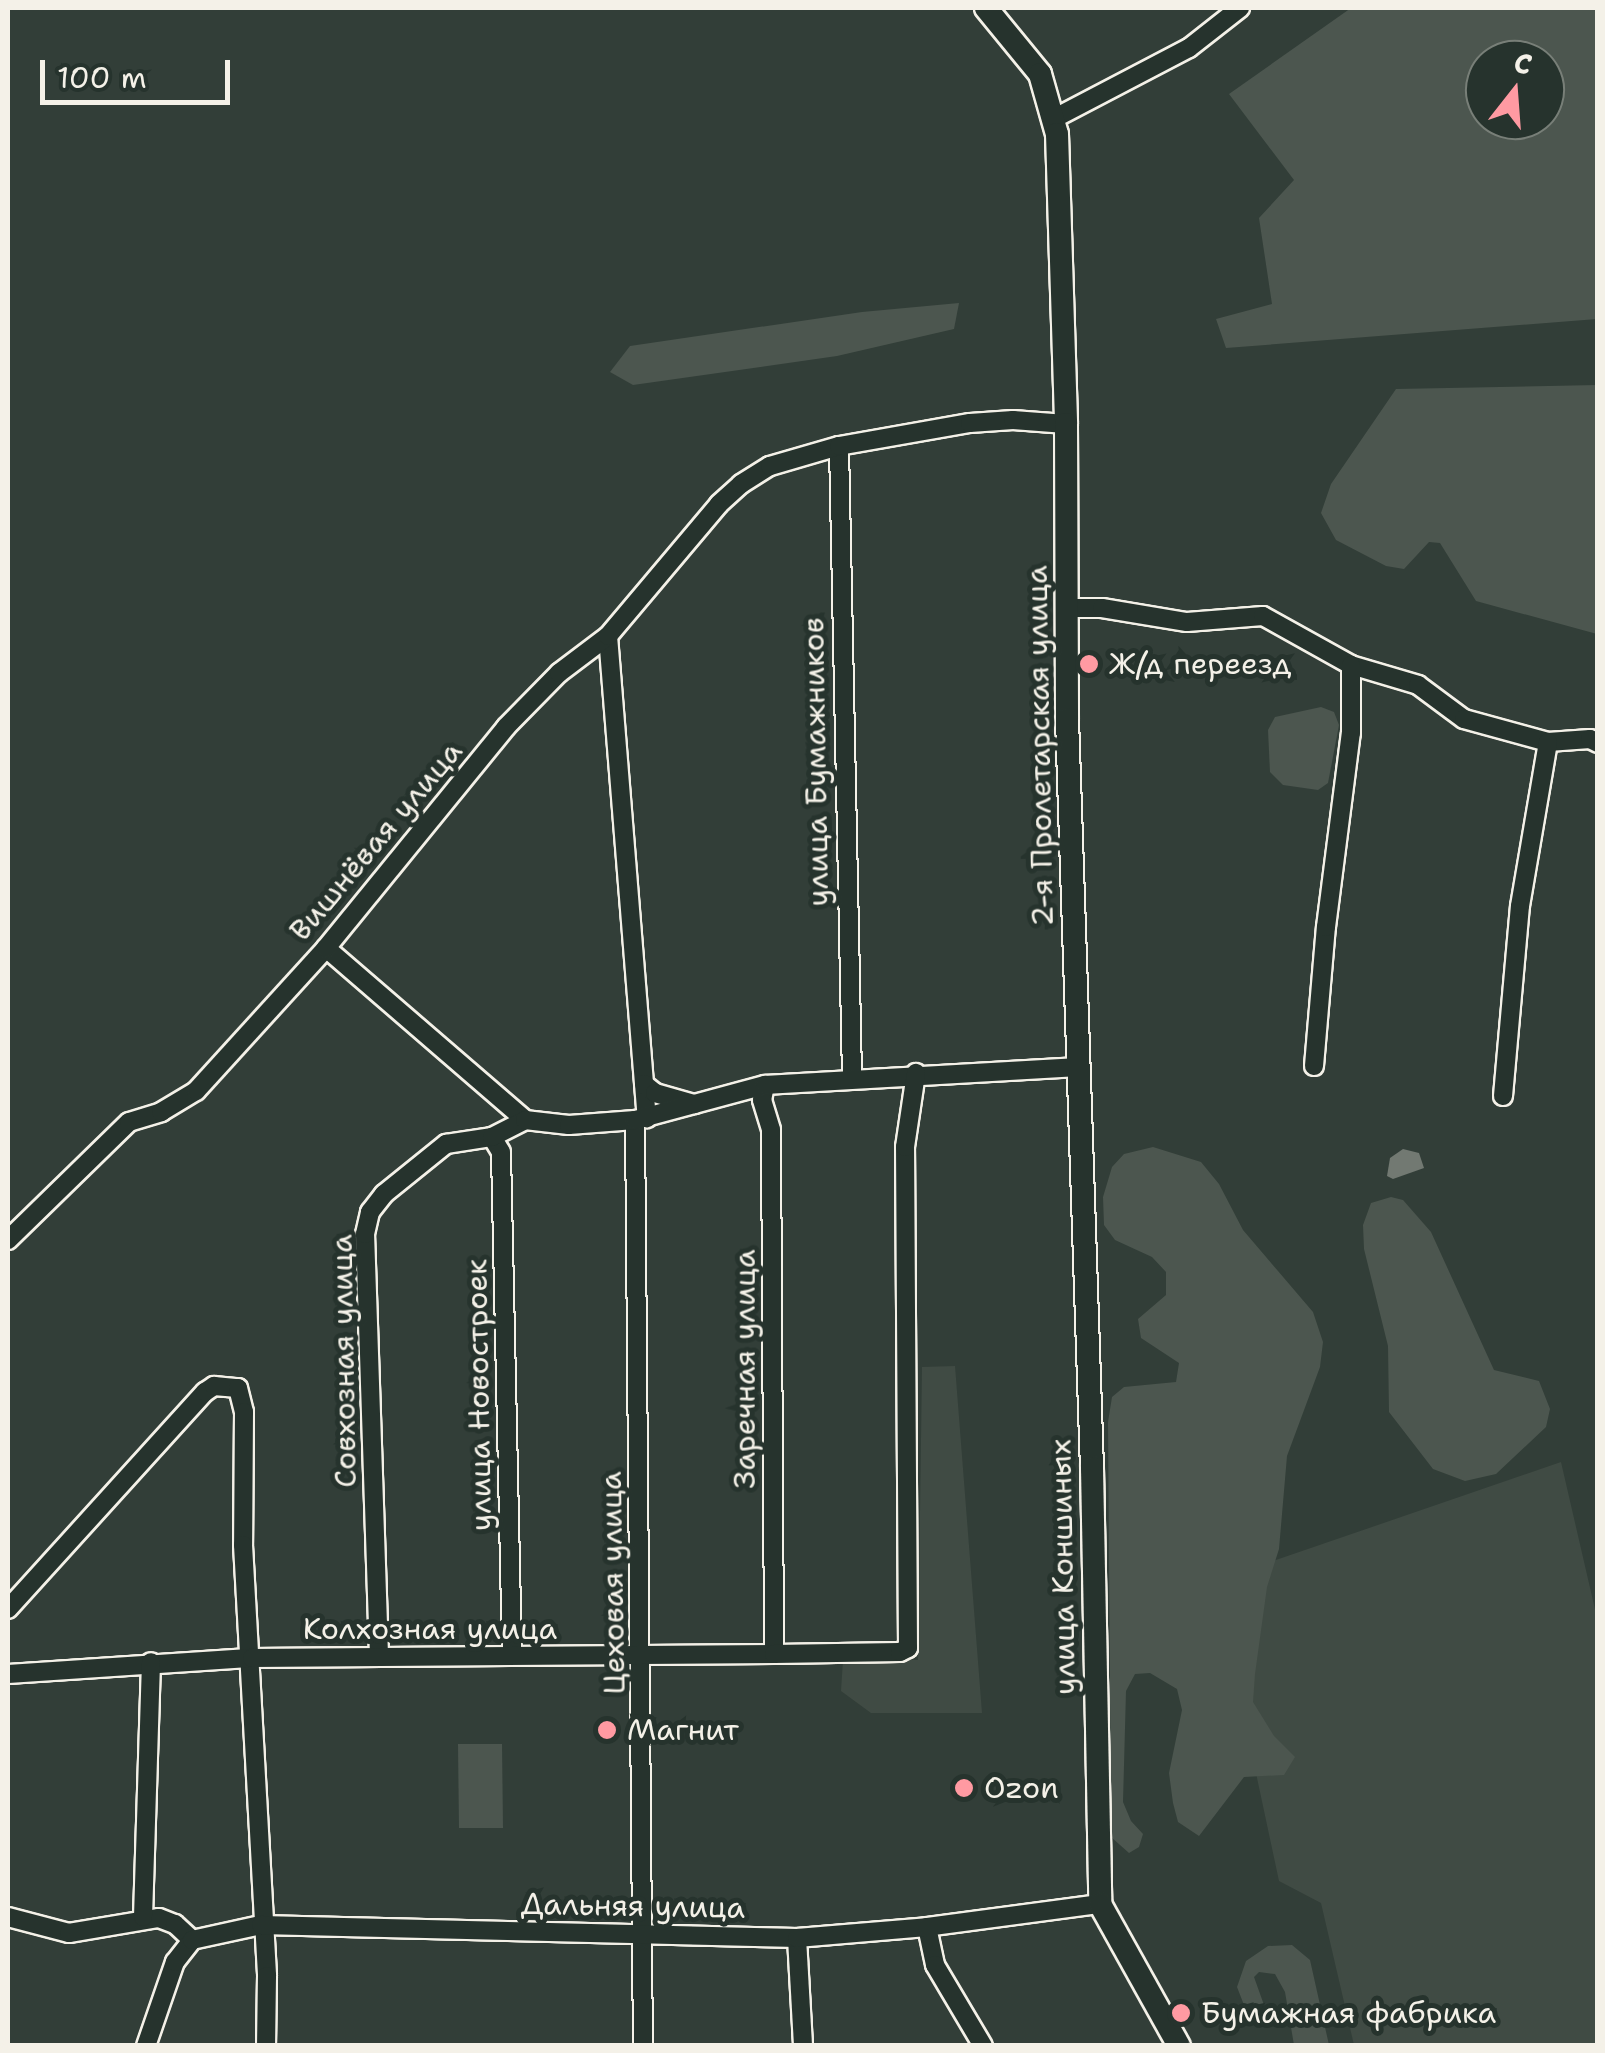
<!DOCTYPE html>
<meta charset="utf-8">
<style>
body{margin:0}
#map{position:relative;width:1605px;height:2053px;overflow:hidden;background:#323e38;font-family:"Shantell Sans",sans-serif}
div>[style]{position:absolute}
.built>*{inset:0;background:#404b44}
.green>*{inset:0;background:#4c564f}
.water>*{inset:0;background:#727972}
.roads{filter:drop-shadow(2px 0 #f4f1e8) drop-shadow(-2px 0 #f4f1e8) drop-shadow(0 2px #f4f1e8) drop-shadow(0 -2px #f4f1e8)}
.minor>*{height:18px;margin:-9px;padding:0 9px;transform-origin:9px;border-radius:9px;background:#26332d}
.major>*{height:22px;margin:-11px;padding:0 11px;transform-origin:11px;border-radius:11px;background:#26332d}
.dots>*{width:28px;height:28px;translate:-50% -50%;box-sizing:border-box;border:5px solid #26332d;border-radius:50%}
span{translate:-50% -50%;white-space:nowrap;text-align:center;line-height:1.15;-webkit-text-stroke:10px #26332d;paint-order:stroke}
.poi-label{font-size:30px;color:#f4f1e8}
.left{translate:0 -50%;text-align:left}
.street-label{font-size:30px;color:#f4f1e8}
.frame{position:absolute;inset:0;border:10px solid #f4f1e8;pointer-events:none}
.north{position:absolute;left:1465px;top:40px;width:100px;height:100px;box-sizing:border-box;background:#26332d;border:2px solid #787f78;border-radius:50%;rotate:17deg;font-size:28px;font-weight:700;line-height:40px;text-align:center;color:#f4f1e8}
.north::after{content:'';display:block;margin:auto;width:35px;height:45px;background:#ff9aa2;clip-path:polygon(50% 0,100% 100%,50% 72%,0 100%)}
.scale{position:absolute;left:40px;top:60px;width:190px;height:45px;box-sizing:border-box;border:5px solid #f4f1e8;border-top:0;padding-left:12px;font-size:30px;line-height:35px;white-space:nowrap;color:#f4f1e8;-webkit-text-stroke:8px #26332d;paint-order:stroke}
</style>
<div id="map">
<div class="built">
<div style="clip-path:polygon(955px 1366px,982px 1713px,871px 1713px,841px 1691px,843px 1660px,918px 1660px,922px 1367px)"></div>
<div style="clip-path:polygon(1561px 1462px,1597px 1618px,1597px 2045px,1354px 2045px,1321px 1903px,1279px 1881px,1215px 1581px)"></div>
</div>
<div class="green">
<div style="clip-path:polygon(evenodd,1351px 8px,1597px 8px,1597px 319px,1226px 348px,1216px 319px,1272px 304px,1259px 218px,1294px 180px,1229px 94px,1351px 8px,1545px 60px,1545px 120px,1485px 120px,1485px 60px,1545px 60px)"></div>
<div style="clip-path:polygon(959px 303px,954px 329px,837px 356px,633px 385px,610px 372px,630px 346px,862px 312px)"></div>
<div style="clip-path:polygon(1597px 385px,1597px 634px,1476px 601px,1440px 543px,1429px 542px,1404px 569px,1386px 566px,1336px 540px,1321px 513px,1331px 484px,1396px 389px)"></div>
<div style="clip-path:polygon(1321px 707px,1334px 712px,1339px 725px,1328px 783px,1318px 790px,1283px 785px,1270px 772px,1268px 730px,1275px 717px)"></div>
<div style="clip-path:polygon(1153px 1147px,1201px 1162px,1219px 1184px,1243px 1230px,1313px 1312px,1323px 1342px,1320px 1367px,1287px 1456px,1279px 1549px,1267px 1587px,1255px 1674px,1253px 1702px,1274px 1736px,1295px 1757px,1284px 1775px,1244px 1777px,1199px 1836px,1178px 1822px,1173px 1803px,1169px 1773px,1182px 1710px,1177px 1689px,1150px 1673px,1135px 1674px,1126px 1691px,1123px 1802px,1131px 1821px,1143px 1834px,1139px 1847px,1129px 1853px,1111px 1837px,1108px 1422px,1112px 1397px,1124px 1387px,1176px 1382px,1179px 1363px,1141px 1338px,1138px 1319px,1166px 1295px,1166px 1272px,1152px 1257px,1115px 1240px,1104px 1225px,1103px 1197px,1112px 1167px,1124px 1154px)"></div>
<div style="clip-path:polygon(1391px 1197px,1403px 1200px,1431px 1232px,1494px 1370px,1539px 1381px,1550px 1409px,1546px 1427px,1496px 1474px,1465px 1481px,1433px 1469px,1389px 1412px,1388px 1346px,1364px 1249px,1363px 1225px,1371px 1203px)"></div>
<div style="clip-path:polygon(458px 1744px,502px 1744px,503px 1828px,459px 1828px)"></div>
<div style="clip-path:polygon(1292px 1945px,1310px 1960px,1329px 2045px,1294px 2045px,1285px 1992px,1275px 1974px,1259px 1972px,1254px 1977px,1264px 2005px,1255px 2011px,1244px 2005px,1237px 1987px,1246px 1961px,1268px 1946px)"></div>
</div>
<div class="water">
<div style="clip-path:polygon(1403px 1149px,1419px 1153px,1424px 1168px,1393px 1179px,1387px 1176px,1390px 1158px)"></div>
</div>
<div class="roads">
<div class="minor">
<div style="left:1055px;top:118px;width:151px;rotate:-27.6deg"></div>
<div style="left:1189px;top:48px;width:65px;rotate:-38.1deg"></div>
<div style="left:839px;top:446px;width:631px;rotate:88.82deg"></div>
<div style="left:1066px;top:608px;width:36px"></div>
<div style="left:1102px;top:608px;width:86px;rotate:9.4deg"></div>
<div style="left:1187px;top:622px;width:76px;rotate:-4.5deg"></div>
<div style="left:1263px;top:616px;width:101px;rotate:29.1deg"></div>
<div style="left:1351px;top:665px;width:70px;rotate:16.6deg"></div>
<div style="left:1418px;top:685px;width:57px;rotate:36.5deg"></div>
<div style="left:1464px;top:719px;width:87px;rotate:15.3deg"></div>
<div style="left:1548px;top:742px;width:42px;rotate:-4.1deg"></div>
<div style="left:1590px;top:739px;width:9px;rotate:27deg"></div>
<div style="left:608px;top:636px;width:484px;rotate:85.4deg"></div>
<div style="left:326px;top:948px;width:263px;rotate:40.8deg"></div>
<div style="left:1314px;top:1066px;width:140px;rotate:-85.1deg"></div>
<div style="left:1326px;top:927px;width:196px;rotate:-82.7deg"></div>
<div style="left:1351px;top:733px;width:68px;rotate:-90deg"></div>
<div style="left:644px;top:1084px;width:14px;rotate:39deg"></div>
<div style="left:655px;top:1093px;width:41px;rotate:15.8deg"></div>
<div style="left:765px;top:1085px;width:15px;rotate:101deg"></div>
<div style="left:762px;top:1100px;width:31px;rotate:73deg"></div>
<div style="left:771px;top:1130px;width:524px;rotate:89.67deg"></div>
<div style="left:1503px;top:1096px;width:191px;rotate:-84.9deg"></div>
<div style="left:1520px;top:906px;width:166px;rotate:-80.3deg"></div>
<div style="left:635px;top:1120px;width:926px;rotate:89.51deg"></div>
<div style="left:492px;top:1137px;width:17px;rotate:59deg"></div>
<div style="left:501px;top:1152px;width:503px;rotate:88.75deg"></div>
<div style="left:8px;top:1240px;width:169px;rotate:-44.3deg"></div>
<div style="left:129px;top:1122px;width:34px;rotate:-17deg"></div>
<div style="left:161px;top:1112px;width:41px;rotate:-31deg"></div>
<div style="left:196px;top:1091px;width:193px;rotate:-47.7deg"></div>
<div style="left:326px;top:948px;width:285px;rotate:-50.8deg"></div>
<div style="left:506px;top:727px;width:76px;rotate:-45.5deg"></div>
<div style="left:559px;top:673px;width:61px;rotate:-37.1deg"></div>
<div style="left:608px;top:636px;width:172px;rotate:-49.9deg"></div>
<div style="left:719px;top:504px;width:30px;rotate:-42deg"></div>
<div style="left:741px;top:484px;width:34px;rotate:-32deg"></div>
<div style="left:770px;top:466px;width:72px;rotate:-16.2deg"></div>
<div style="left:839px;top:446px;width:133px;rotate:-10deg"></div>
<div style="left:970px;top:423px;width:43px;rotate:-4deg"></div>
<div style="left:1013px;top:420px;width:53px;rotate:4.3deg"></div>
<div style="left:8px;top:1609px;width:293px;rotate:-47.8deg"></div>
<div style="left:205px;top:1392px;width:11px;rotate:-34deg"></div>
<div style="left:214px;top:1386px;width:24px;rotate:5deg"></div>
<div style="left:238px;top:1388px;width:25px;rotate:76deg"></div>
<div style="left:244px;top:1412px;width:133px;rotate:90.4deg"></div>
<div style="left:243px;top:1545px;width:432px;rotate:86.8deg"></div>
<div style="left:267px;top:1976px;width:70px;rotate:90.8deg"></div>
<div style="left:379px;top:1655px;width:421px;rotate:-91.9deg"></div>
<div style="left:365px;top:1234px;width:23px;rotate:-77deg"></div>
<div style="left:370px;top:1212px;width:23px;rotate:-52deg"></div>
<div style="left:384px;top:1194px;width:80px;rotate:-38.9deg"></div>
<div style="left:446px;top:1144px;width:47px;rotate:-8.7deg"></div>
<div style="left:492px;top:1137px;width:37px;rotate:-27deg"></div>
<div style="left:525px;top:1120px;width:44px;rotate:6.5deg"></div>
<div style="left:569px;top:1125px;width:66px;rotate:-4.3deg"></div>
<div style="left:635px;top:1120px;width:135px;rotate:-15.1deg"></div>
<div style="left:765px;top:1085px;width:314px;rotate:-3.3deg"></div>
<div style="left:8px;top:1674px;width:245px;rotate:-3.8deg"></div>
<div style="left:252px;top:1658px;width:522px;rotate:-0.44deg"></div>
<div style="left:774px;top:1654px;width:126px;rotate:-0.9deg"></div>
<div style="left:900px;top:1652px;width:9px;rotate:-27deg"></div>
<div style="left:908px;top:1648px;width:501px;rotate:-90.34deg"></div>
<div style="left:905px;top:1147px;width:75px;rotate:-81.5deg"></div>
<div style="left:8px;top:1917px;width:63px;rotate:14.7deg"></div>
<div style="left:69px;top:1933px;width:91px;rotate:-9.5deg"></div>
<div style="left:159px;top:1918px;width:17px;rotate:21deg"></div>
<div style="left:175px;top:1924px;width:23px;rotate:43deg"></div>
<div style="left:143px;top:1917px;width:255px;rotate:-88.2deg"></div>
<div style="left:927px;top:1927px;width:39px;rotate:78deg"></div>
<div style="left:935px;top:1965px;width:94px;rotate:59.3deg"></div>
<div style="left:797px;top:1938px;width:108px;rotate:86.8deg"></div>
<div style="left:146px;top:2046px;width:89px;rotate:-71deg"></div>
<div style="left:175px;top:1962px;width:28px;rotate:-52deg"></div>
<div style="left:192px;top:1940px;width:71px;rotate:-12.3deg"></div>
<div style="left:261px;top:1925px;width:536px;rotate:1.39deg"></div>
<div style="left:797px;top:1938px;width:130px;rotate:-4.8deg"></div>
<div style="left:927px;top:1927px;width:175px;rotate:-7.6deg"></div>
</div>
<div class="major">
<div style="left:986px;top:8px;width:85px;rotate:50.7deg"></div>
<div style="left:1040px;top:74px;width:62px;rotate:74.2deg"></div>
<div style="left:1057px;top:134px;width:290px;rotate:88.2deg"></div>
<div style="left:1066px;top:424px;width:295px;rotate:89.8deg"></div>
<div style="left:1067px;top:719px;width:749px;rotate:88.09deg"></div>
<div style="left:1092px;top:1468px;width:436px;rotate:88.9deg"></div>
<div style="left:1100px;top:1904px;width:162px;rotate:60.9deg"></div>
</div>
</div>
<div class="dots">
<div style="left:1089px;top:664px;background:#ff9aa2"></div>
<div style="left:607px;top:1730px;background:#ff9aa2"></div>
<div style="left:964px;top:1788px;background:#ff9aa2"></div>
<div style="left:1181px;top:2013px;background:#ff9aa2"></div>
</div>
<div class="poi-label">
<span class="left" style="left:1109px;top:664px">Ж/д переезд</span>
<span class="left" style="left:627px;top:1730px">Магнит</span>
<span class="left" style="left:984px;top:1788px">Ozon</span>
<span class="left" style="left:1201px;top:2013px">Бумажная фабрика</span>
</div>
<div class="street-label">
<span style="left:1040px;top:746px;rotate:-91deg">2-я Пролетарская улица</span>
<span style="left:816px;top:762px;rotate:-91deg">улица Бумажников</span>
<span style="left:376px;top:841px;rotate:-50deg">Вишнёвая улица</span>
<span style="left:344px;top:1361px;rotate:-91deg">Совхозная улица</span>
<span style="left:745px;top:1369px;rotate:-90deg">Заречная улица</span>
<span style="left:479px;top:1395px;rotate:-91deg">улица Новостроек</span>
<span style="left:1063px;top:1567px;rotate:-91deg">улица Коншиных</span>
<span style="left:613px;top:1583px;rotate:-91deg">Цеховая улица</span>
<span style="left:430px;top:1629px">Колхозная улица</span>
<span style="left:633px;top:1906px;rotate:1deg">Дальняя улица</span>
</div>
<div class="frame"></div>
<div class="north">С</div>
<div class="scale">100 m</div>
</div>
